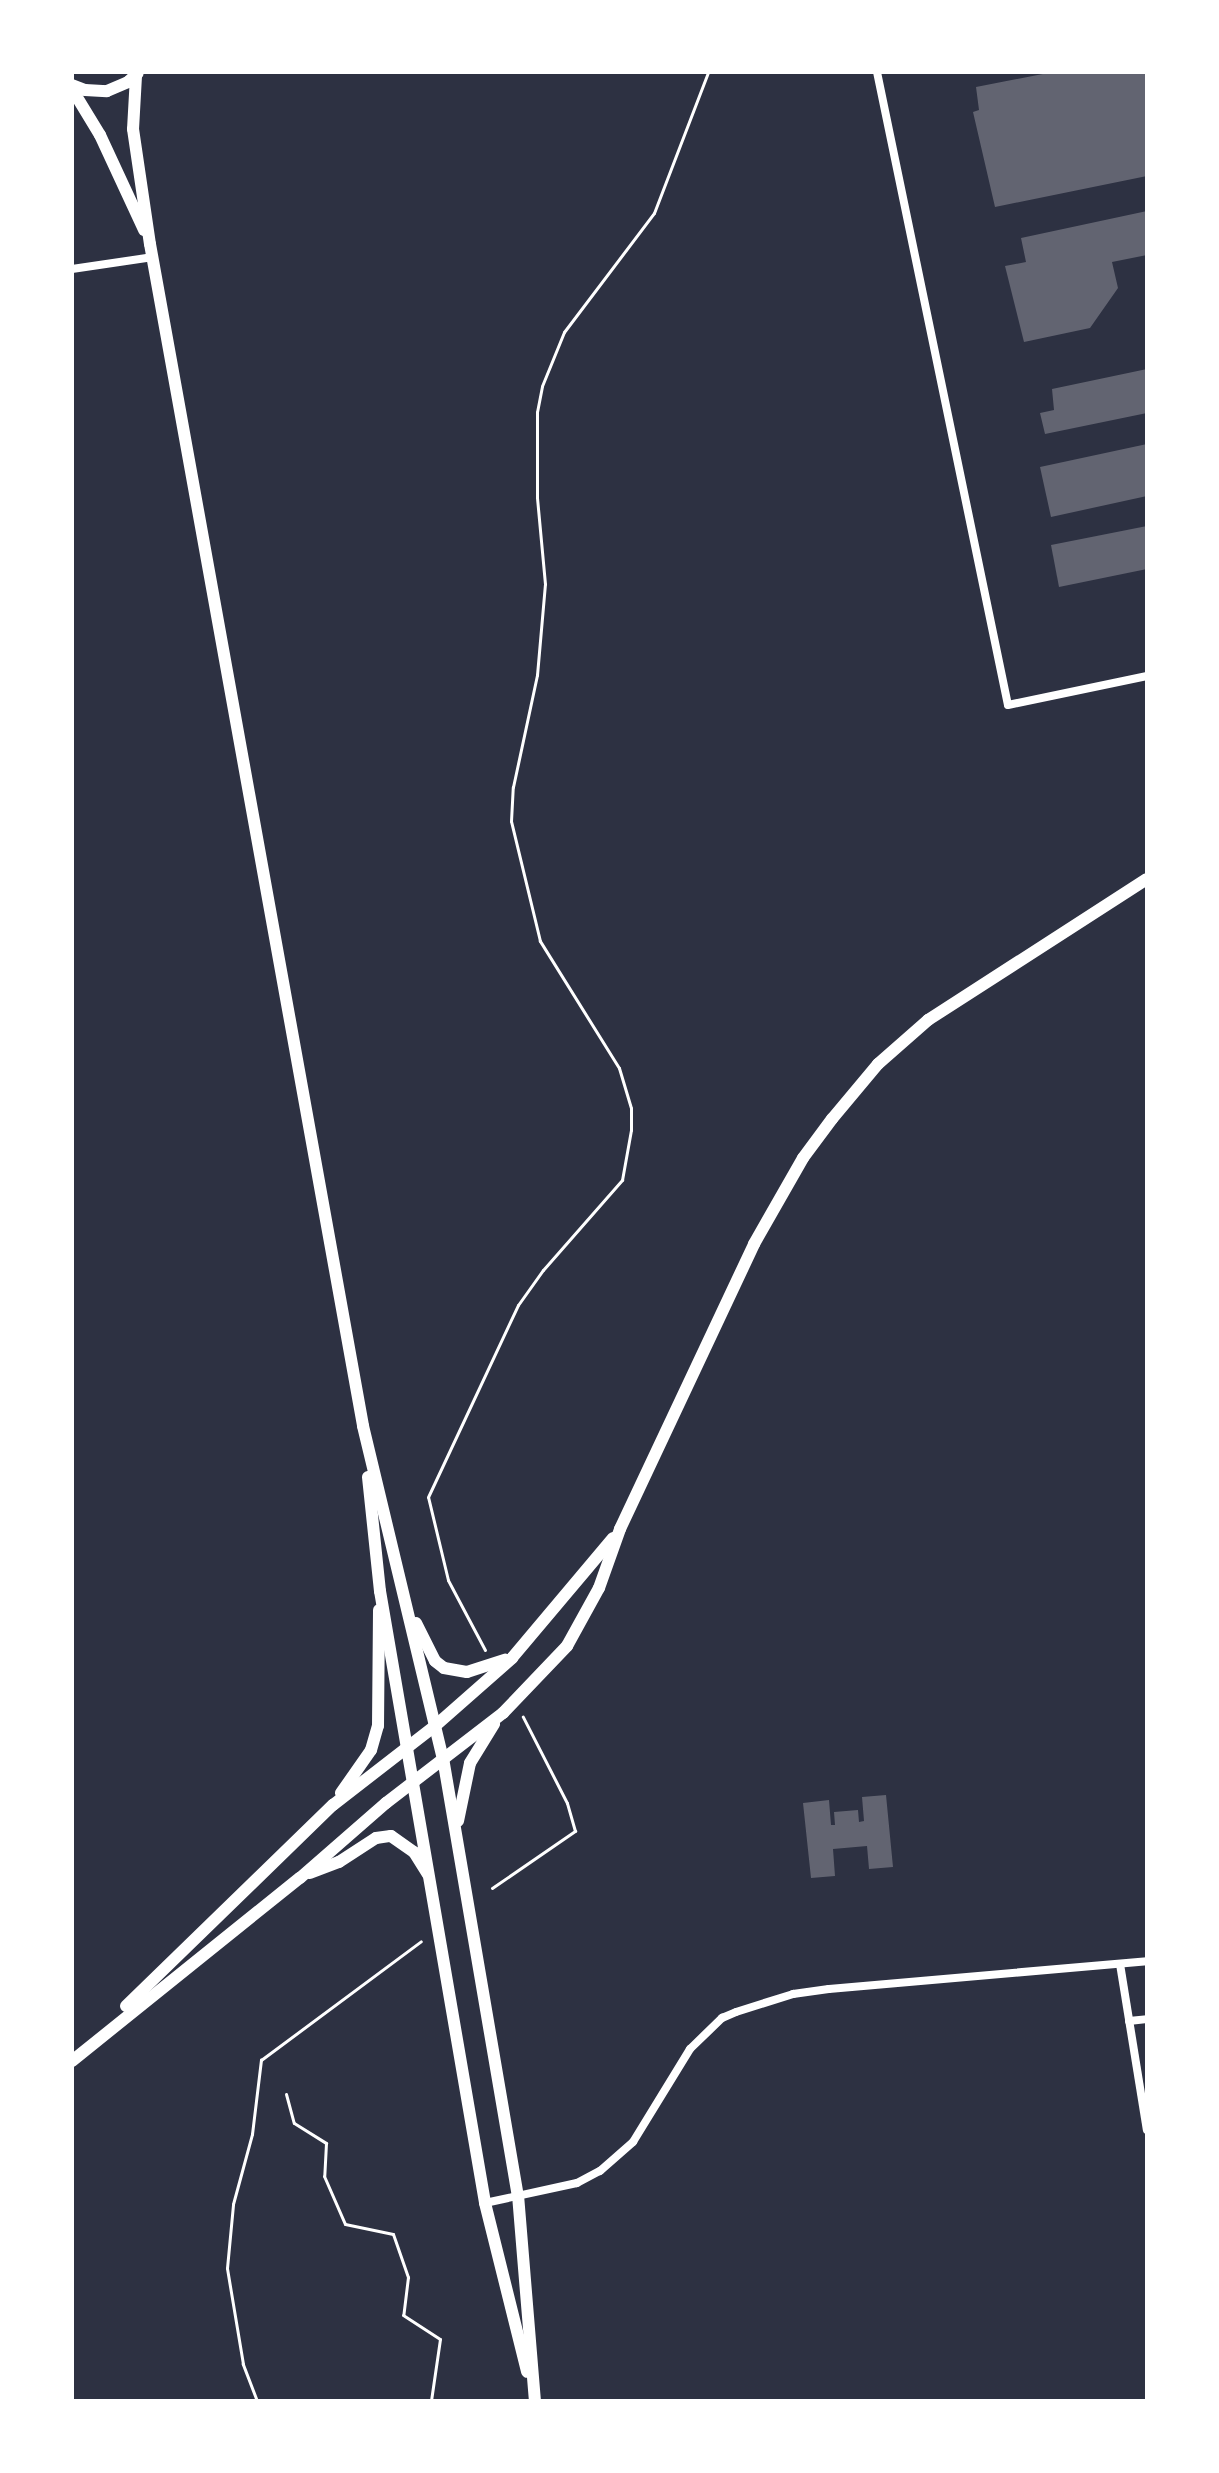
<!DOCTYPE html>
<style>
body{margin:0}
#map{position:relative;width:1219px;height:2473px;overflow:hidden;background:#2d3142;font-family:Ubuntu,sans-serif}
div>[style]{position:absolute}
.building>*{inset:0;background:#626471}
.path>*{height:3px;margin:-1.5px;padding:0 1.5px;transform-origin:1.5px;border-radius:1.5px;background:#fff}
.minor>*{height:8px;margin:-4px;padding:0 4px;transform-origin:4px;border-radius:4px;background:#fff}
.secondary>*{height:12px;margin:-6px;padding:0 6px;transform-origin:6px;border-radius:6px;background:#fff}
span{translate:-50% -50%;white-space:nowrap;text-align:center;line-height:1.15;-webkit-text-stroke:8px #fff;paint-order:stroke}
.frame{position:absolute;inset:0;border:74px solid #fff;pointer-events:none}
</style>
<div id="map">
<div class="building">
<div style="clip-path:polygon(1053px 72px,1147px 72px,1147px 176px,995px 207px,973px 112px,979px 110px,976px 87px)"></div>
<div style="clip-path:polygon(1147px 211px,1147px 255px,1112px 262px,1118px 288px,1090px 328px,1024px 342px,1005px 266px,1026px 262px,1021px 238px)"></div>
<div style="clip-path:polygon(1147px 369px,1147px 413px,1045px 434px,1040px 413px,1054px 410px,1052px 389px)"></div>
<div style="clip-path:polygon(1147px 444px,1147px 496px,1051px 517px,1040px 467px)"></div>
<div style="clip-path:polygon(1147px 526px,1147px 569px,1059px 587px,1051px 545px)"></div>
<div style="clip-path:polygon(886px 1795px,893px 1867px,869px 1869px,867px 1846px,833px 1849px,835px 1876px,811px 1878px,803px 1803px,829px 1800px,831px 1825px,835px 1825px,834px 1812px,858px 1810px,859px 1822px,864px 1821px,862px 1797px)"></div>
</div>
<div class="path">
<div style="left:485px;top:1650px;width:79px;rotate:-117.9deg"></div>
<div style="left:448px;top:1580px;width:85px;rotate:-103.5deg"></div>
<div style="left:428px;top:1497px;width:212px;rotate:-64.9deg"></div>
<div style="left:518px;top:1305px;width:43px;rotate:-54.5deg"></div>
<div style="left:543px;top:1270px;width:120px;rotate:-48.7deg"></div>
<div style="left:622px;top:1180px;width:51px;rotate:-79.8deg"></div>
<div style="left:631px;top:1130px;width:22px;rotate:-90deg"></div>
<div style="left:631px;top:1108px;width:42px;rotate:-106.7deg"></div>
<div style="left:619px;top:1068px;width:150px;rotate:-121.9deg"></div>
<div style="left:540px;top:941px;width:123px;rotate:-103.6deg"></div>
<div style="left:511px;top:821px;width:34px;rotate:-87deg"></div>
<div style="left:513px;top:787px;width:115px;rotate:-77.9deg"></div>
<div style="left:537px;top:675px;width:91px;rotate:-85deg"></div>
<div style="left:545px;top:584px;width:87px;rotate:-95.3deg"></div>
<div style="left:537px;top:497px;width:85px;rotate:-90deg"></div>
<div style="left:537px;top:412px;width:26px;rotate:-79deg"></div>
<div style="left:542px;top:386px;width:58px;rotate:-67.8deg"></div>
<div style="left:564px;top:332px;width:149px;rotate:-52.9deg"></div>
<div style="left:654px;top:213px;width:151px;rotate:-69deg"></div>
<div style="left:492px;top:1888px;width:101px;rotate:-34.5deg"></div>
<div style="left:575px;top:1831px;width:29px;rotate:-106deg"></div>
<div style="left:567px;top:1803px;width:97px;rotate:-117.1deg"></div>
<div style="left:286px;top:2094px;width:30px;rotate:75deg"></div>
<div style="left:294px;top:2123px;width:38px;rotate:32deg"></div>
<div style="left:326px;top:2143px;width:33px;rotate:93deg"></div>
<div style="left:324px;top:2176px;width:52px;rotate:66.4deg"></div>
<div style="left:345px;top:2224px;width:49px;rotate:11.8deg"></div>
<div style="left:393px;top:2234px;width:46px;rotate:70.8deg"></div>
<div style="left:408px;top:2277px;width:38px;rotate:97deg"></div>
<div style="left:403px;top:2315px;width:44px;rotate:33deg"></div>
<div style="left:440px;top:2339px;width:63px;rotate:98.3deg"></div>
<div style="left:257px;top:2401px;width:40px;rotate:-111deg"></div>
<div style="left:243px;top:2364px;width:97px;rotate:-99.5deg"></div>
<div style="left:227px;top:2268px;width:64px;rotate:-84.6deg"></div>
<div style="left:233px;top:2204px;width:73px;rotate:-74.8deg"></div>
<div style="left:252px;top:2134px;width:75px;rotate:-83.1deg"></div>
<div style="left:261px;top:2060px;width:199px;rotate:-36.6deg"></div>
</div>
<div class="minor">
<div style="left:877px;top:72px;width:646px;rotate:78.31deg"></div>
<div style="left:1008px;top:705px;width:142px;rotate:-11.8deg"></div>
<div style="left:72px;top:269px;width:82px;rotate:-8.4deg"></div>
<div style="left:1120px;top:1964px;width:168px;rotate:80.8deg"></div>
<div style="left:1129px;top:2021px;width:18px;rotate:-6deg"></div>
<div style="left:485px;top:2203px;width:94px;rotate:-12.3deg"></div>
<div style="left:577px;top:2183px;width:26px;rotate:-28deg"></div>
<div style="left:600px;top:2171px;width:44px;rotate:-41.3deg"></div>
<div style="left:633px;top:2142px;width:109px;rotate:-58.5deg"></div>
<div style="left:690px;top:2049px;width:45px;rotate:-44.1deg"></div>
<div style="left:722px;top:2018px;width:15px;rotate:-23deg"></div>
<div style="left:736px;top:2012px;width:60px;rotate:-17.5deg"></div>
<div style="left:793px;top:1994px;width:36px;rotate:-8deg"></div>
<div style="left:829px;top:1989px;width:319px;rotate:-5deg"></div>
</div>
<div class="secondary">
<div style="left:136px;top:76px;width:53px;rotate:93.2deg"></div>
<div style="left:133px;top:129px;width:116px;rotate:81.6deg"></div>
<div style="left:150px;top:244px;width:1201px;rotate:79.78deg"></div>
<div style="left:363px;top:1426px;width:342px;rotate:76.5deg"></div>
<div style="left:443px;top:1758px;width:443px;rotate:80.3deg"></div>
<div style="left:518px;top:2195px;width:207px;rotate:85.3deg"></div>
<div style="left:72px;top:85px;width:14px;rotate:21deg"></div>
<div style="left:85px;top:90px;width:22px;rotate:3deg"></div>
<div style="left:107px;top:91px;width:23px;rotate:-23deg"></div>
<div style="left:128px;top:82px;width:13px;rotate:-42deg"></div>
<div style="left:72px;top:89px;width:54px;rotate:58.7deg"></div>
<div style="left:100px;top:135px;width:105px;rotate:65.1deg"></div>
<div style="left:368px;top:1477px;width:115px;rotate:84deg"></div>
<div style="left:380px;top:1591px;width:621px;rotate:80.26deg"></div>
<div style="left:485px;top:2203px;width:174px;rotate:76deg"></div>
<div style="left:416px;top:1623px;width:42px;rotate:63.4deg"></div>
<div style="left:435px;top:1661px;width:11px;rotate:38deg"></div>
<div style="left:444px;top:1668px;width:23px;rotate:10deg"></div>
<div style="left:467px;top:1672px;width:40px;rotate:-18deg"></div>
<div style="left:341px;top:1793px;width:52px;rotate:-55.1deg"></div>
<div style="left:371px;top:1750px;width:25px;rotate:-74deg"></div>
<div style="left:378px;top:1726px;width:116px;rotate:-89.5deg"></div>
<div style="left:458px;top:1821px;width:59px;rotate:-78.3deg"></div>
<div style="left:470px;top:1763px;width:46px;rotate:-58.4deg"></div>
<div style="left:310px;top:1873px;width:31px;rotate:-21deg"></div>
<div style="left:339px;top:1862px;width:44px;rotate:-33deg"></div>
<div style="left:376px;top:1838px;width:15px;rotate:-8deg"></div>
<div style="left:391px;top:1836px;width:28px;rotate:35deg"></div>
<div style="left:414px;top:1852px;width:26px;rotate:58deg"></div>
<div style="left:126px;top:2006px;width:289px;rotate:-44.2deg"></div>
<div style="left:333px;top:1805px;width:129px;rotate:-37.8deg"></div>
<div style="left:435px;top:1726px;width:103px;rotate:-41.4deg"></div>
<div style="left:512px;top:1658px;width:157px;rotate:-49.9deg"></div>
<div style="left:72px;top:2061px;width:292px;rotate:-38.8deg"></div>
<div style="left:300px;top:1878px;width:114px;rotate:-41.1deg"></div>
<div style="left:386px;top:1803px;width:148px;rotate:-37.6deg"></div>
<div style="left:503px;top:1713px;width:93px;rotate:-46.3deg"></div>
<div style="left:567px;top:1646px;width:66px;rotate:-61.1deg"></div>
<div style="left:599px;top:1588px;width:63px;rotate:-70.4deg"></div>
<div style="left:620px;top:1529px;width:315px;rotate:-64.8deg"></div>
<div style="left:754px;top:1244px;width:99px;rotate:-60.3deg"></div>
<div style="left:803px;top:1158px;width:49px;rotate:-53.4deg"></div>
<div style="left:832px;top:1119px;width:72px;rotate:-50.1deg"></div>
<div style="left:878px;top:1064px;width:67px;rotate:-41.3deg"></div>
<div style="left:928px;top:1020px;width:260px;rotate:-32.8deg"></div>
</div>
<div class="frame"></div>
</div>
